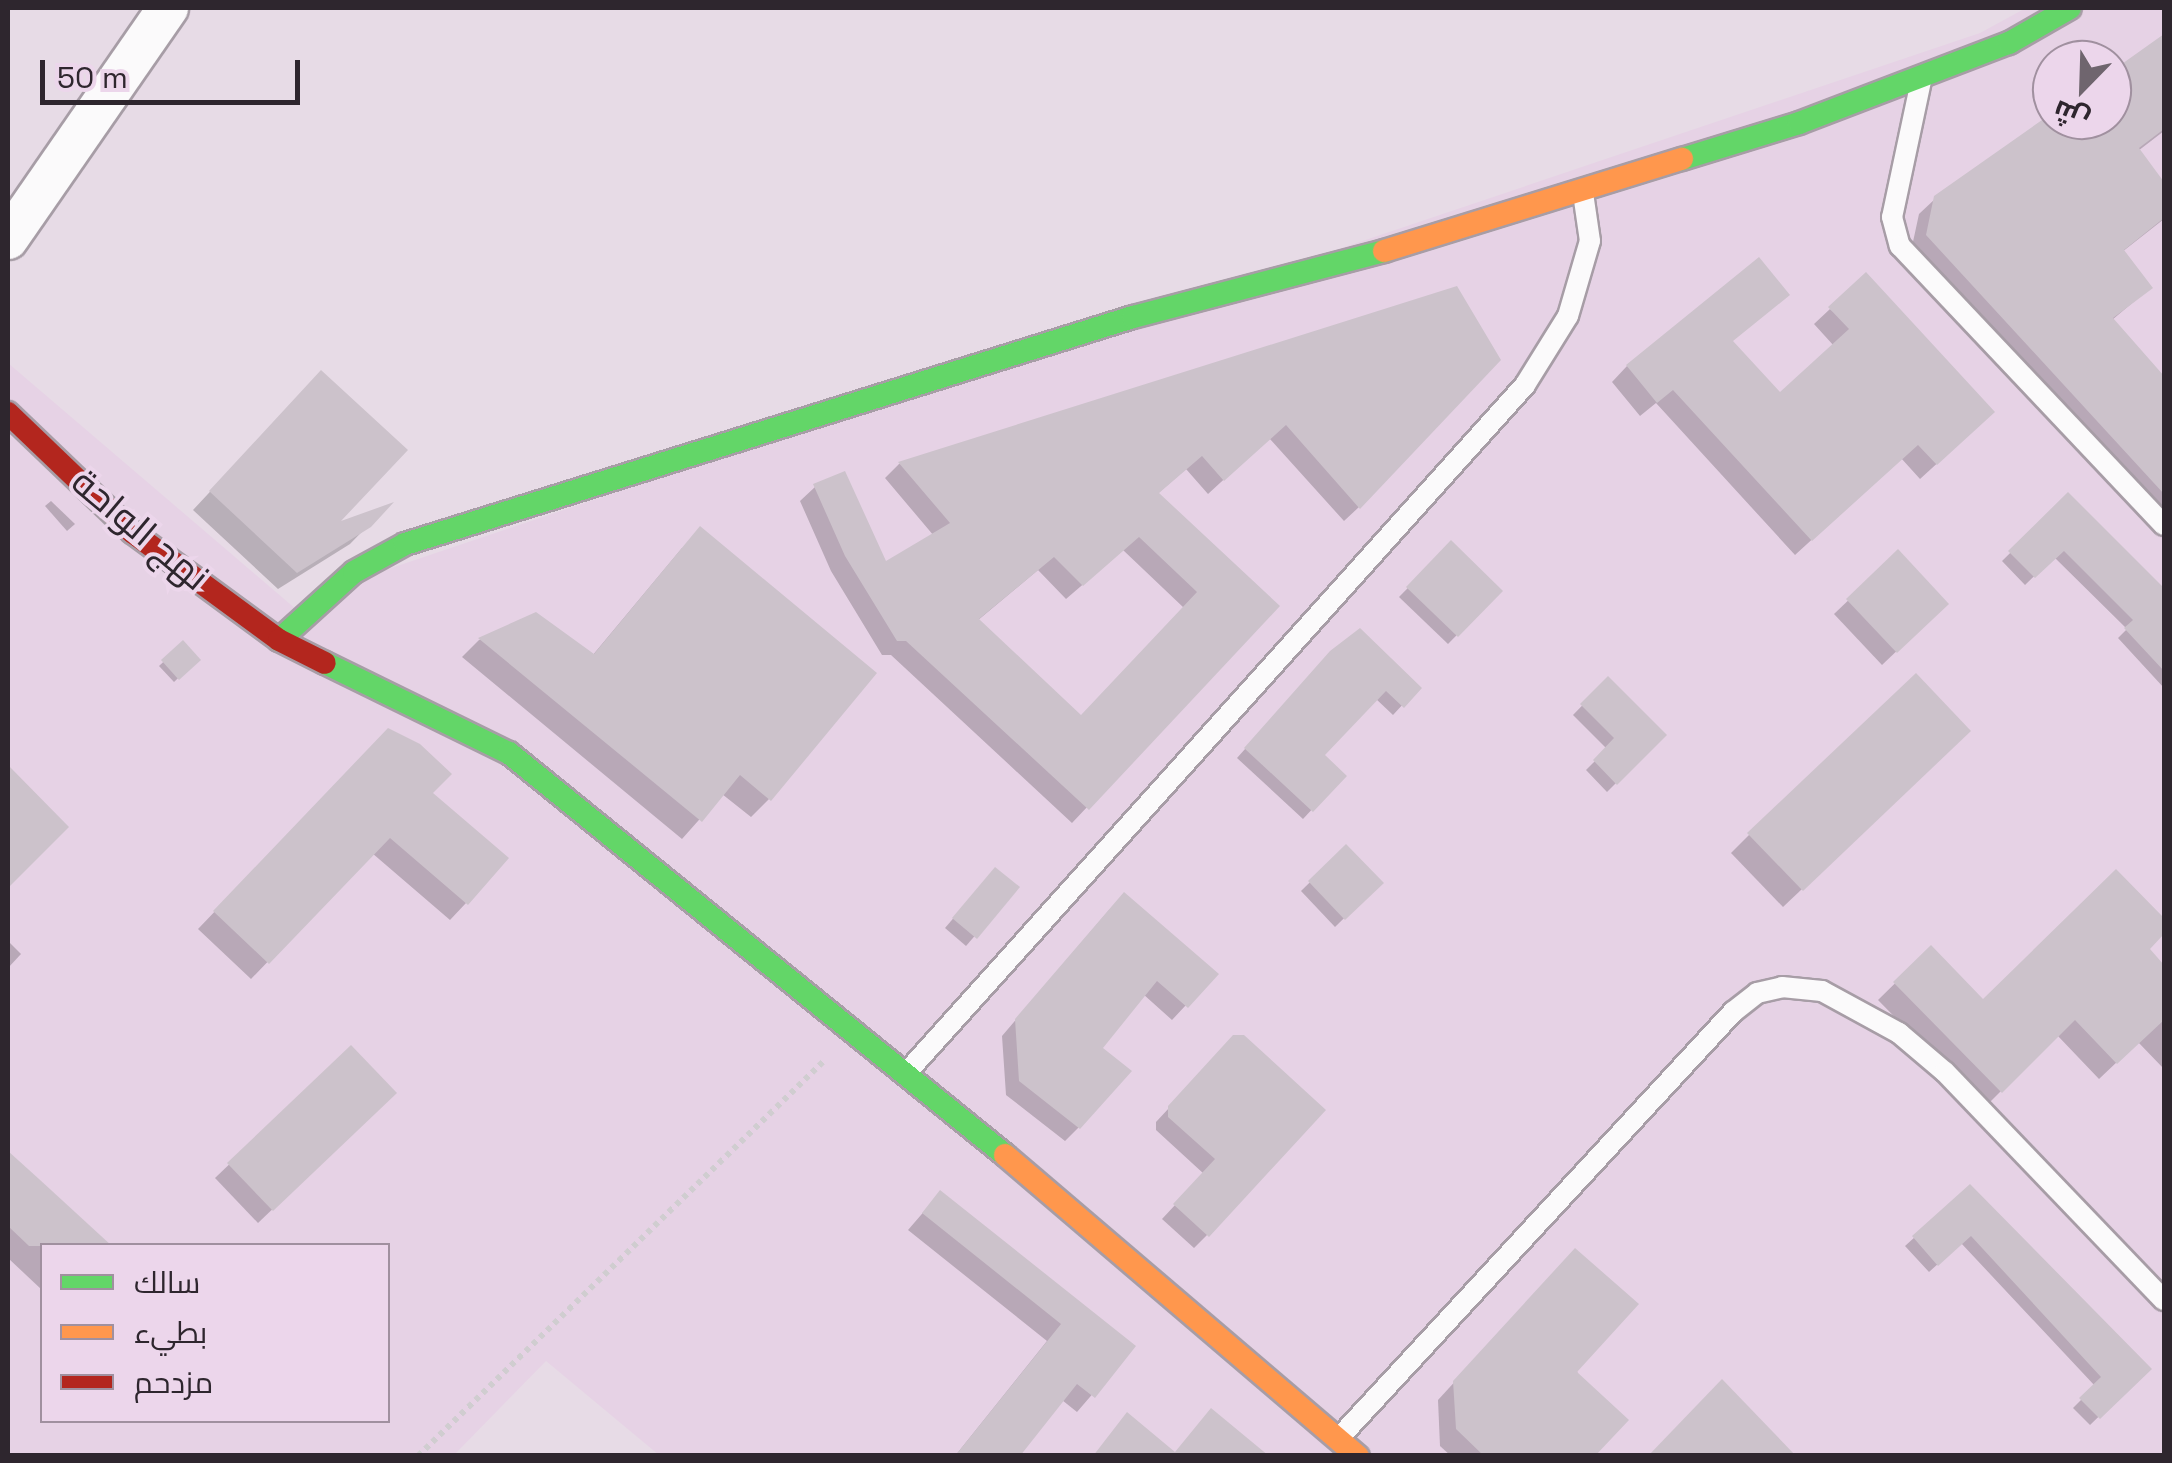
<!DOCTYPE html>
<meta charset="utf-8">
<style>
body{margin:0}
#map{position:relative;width:2172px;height:1463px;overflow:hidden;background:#e7dbe6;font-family:"Space Grotesk",Cairo,sans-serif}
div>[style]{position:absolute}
.built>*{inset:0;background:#e6d2e5}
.shadow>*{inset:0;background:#0003}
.building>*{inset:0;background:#ccc2cb}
.path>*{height:6px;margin-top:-3px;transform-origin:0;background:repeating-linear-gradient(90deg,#d0cdd0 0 5px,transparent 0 10px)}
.roads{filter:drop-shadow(2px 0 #a79da6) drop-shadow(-2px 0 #a79da6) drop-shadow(0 2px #a79da6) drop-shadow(0 -2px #a79da6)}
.lane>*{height:20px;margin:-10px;padding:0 10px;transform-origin:10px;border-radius:10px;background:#fbfafb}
.street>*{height:40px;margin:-20px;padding:0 20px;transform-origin:20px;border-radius:20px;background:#fbfafb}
.fast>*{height:22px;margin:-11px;padding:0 11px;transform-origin:11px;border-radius:11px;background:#63d668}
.slow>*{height:22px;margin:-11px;padding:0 11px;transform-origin:11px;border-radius:11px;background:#ff974d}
.jam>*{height:22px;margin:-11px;padding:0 11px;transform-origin:11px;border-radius:11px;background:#b3261e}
span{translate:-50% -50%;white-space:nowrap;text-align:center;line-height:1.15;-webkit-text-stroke:8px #ecd6eb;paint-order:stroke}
.street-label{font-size:38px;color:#2e262e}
.frame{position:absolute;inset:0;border:10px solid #2e262e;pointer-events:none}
.legend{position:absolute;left:40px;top:1243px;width:350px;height:180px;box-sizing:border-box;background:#ecd6eb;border:2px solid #a0909f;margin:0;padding:12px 18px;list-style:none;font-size:30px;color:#2e262e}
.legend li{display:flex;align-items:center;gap:20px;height:50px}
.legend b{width:50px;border:2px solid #a0909f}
.north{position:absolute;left:2032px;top:40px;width:100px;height:100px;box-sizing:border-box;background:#ecd6eb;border:2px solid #a0909f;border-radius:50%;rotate:203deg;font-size:28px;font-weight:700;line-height:40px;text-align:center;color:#2e262e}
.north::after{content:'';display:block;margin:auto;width:35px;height:45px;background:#6f656e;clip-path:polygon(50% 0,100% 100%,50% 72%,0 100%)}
.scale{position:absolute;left:40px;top:60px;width:260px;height:45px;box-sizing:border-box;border:5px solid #2e262e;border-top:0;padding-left:12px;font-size:30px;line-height:35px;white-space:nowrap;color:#2e262e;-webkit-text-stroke:8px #ecd6eb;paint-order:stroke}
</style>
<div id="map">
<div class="built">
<div style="clip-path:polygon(evenodd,2026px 8px,2164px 8px,2164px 1455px,659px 1455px,546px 1361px,454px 1455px,8px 1455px,8px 363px,304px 616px,329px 589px,1980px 33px,2026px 8px,2052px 60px,2112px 60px,2112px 120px,2052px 120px,2052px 60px,2026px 8px,42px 1246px,388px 1246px,388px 1420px,42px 1420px,42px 1246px)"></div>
</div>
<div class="shadow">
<div style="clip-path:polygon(2164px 37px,2164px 131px,2138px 151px,2164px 186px,2164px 219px,2122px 252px,2150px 288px,2112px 320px,2164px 380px,2164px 527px,1911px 251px,1919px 214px,1936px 198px,2052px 116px,2112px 120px,2112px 74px)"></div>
<div style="clip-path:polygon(evenodd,1456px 289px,1359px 507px,1344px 521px,1269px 438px,1208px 494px,1186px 469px,1156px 495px,1277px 606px,1072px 823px,891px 655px,882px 655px,831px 571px,800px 501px,815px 487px,885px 565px,934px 536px,885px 478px,899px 464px,1456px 289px,1123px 550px,1184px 608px,1081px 718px,977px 621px,1038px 570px,1066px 599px,1123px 550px)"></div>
<div style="clip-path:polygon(1830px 309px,1976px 428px,1920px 479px,1901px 458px,1795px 555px,1656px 403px,1640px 416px,1612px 382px,1627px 366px,1780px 395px,1834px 346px,1814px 324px)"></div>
<div style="clip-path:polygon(304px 391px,332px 527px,385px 508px,350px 544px,278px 589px,193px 510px)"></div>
<div style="clip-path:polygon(2068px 496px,2164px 593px,2164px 688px,2118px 638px,2127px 629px,2054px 557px,2025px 585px,2002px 561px)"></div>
<div style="clip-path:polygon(51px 501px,75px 524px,67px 531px,45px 506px)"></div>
<div style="clip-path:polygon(1451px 544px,1500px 591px,1448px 644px,1399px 597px)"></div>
<div style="clip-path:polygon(682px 548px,769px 799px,751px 817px,722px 794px,682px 839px,462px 657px,479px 640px,536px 615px,592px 656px)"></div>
<div style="clip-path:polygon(1898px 553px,1946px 604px,1882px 665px,1834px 614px)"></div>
<div style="clip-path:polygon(183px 644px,197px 660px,174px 682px,159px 666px)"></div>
<div style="clip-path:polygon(1321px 664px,1418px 688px,1393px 715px,1375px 698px,1321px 755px,1343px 776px,1303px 819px,1237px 758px)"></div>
<div style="clip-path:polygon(1608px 679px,1664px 735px,1607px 792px,1586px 770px,1607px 749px,1573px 715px)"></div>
<div style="clip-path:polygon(388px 731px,430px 793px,466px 903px,450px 920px,372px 853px,251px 979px,198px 929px)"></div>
<div style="clip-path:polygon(1950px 749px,1783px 907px,1731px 853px,1749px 835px)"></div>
<div style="clip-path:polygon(8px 769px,66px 827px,8px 885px)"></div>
<div style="clip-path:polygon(1346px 847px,1380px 883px,1335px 927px,1301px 891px)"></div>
<div style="clip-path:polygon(2116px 873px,2164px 922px,2147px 949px,2164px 968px,2164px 1069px,2138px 1042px,2099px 1079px,2057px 1035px,1984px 1108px,1878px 1000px,1930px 949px,1983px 1003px)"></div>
<div style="clip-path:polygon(987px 879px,1017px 887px,966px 946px,945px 928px)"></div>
<div style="clip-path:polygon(1110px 909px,1215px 974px,1172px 1020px,1143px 994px,1099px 1049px,1079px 1127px,1065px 1141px,1006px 1095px,1002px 1036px)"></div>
<div style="clip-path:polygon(8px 941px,21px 954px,8px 968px)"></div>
<div style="clip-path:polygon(1234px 1038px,1207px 1235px,1194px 1248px,1162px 1219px,1204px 1174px,1156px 1130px,1156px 1122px)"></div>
<div style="clip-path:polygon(351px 1048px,394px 1093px,258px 1223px,215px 1178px)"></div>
<div style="clip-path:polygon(8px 1154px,108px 1246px,42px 1246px,42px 1290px,8px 1258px)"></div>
<div style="clip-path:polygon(1970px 1187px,2148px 1369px,2090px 1425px,2073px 1408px,2095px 1386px,1961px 1243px,1929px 1272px,1905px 1246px)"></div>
<div style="clip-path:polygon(940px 1193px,1133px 1347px,1077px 1412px,1062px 1400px,1017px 1456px,955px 1456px,1047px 1341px,908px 1230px)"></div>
<div style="clip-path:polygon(1559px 1268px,1592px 1456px,1451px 1456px,1440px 1446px,1438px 1400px)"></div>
</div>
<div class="building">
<div style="clip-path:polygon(2164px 34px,2164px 129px,2139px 148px,2164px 182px,2164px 218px,2124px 250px,2153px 288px,2113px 318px,2164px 376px,2164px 494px,1926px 235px,1934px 196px,2042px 120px,2112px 120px,2112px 71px)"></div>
<div style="clip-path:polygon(1759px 257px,1790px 295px,1733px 341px,1780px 392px,1849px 329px,1828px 307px,1866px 272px,1995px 412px,1937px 465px,1918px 445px,1812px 541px,1673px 390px,1657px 403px,1626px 365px)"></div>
<div style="clip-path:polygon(evenodd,1457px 286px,1501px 360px,1360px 509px,1286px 425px,1224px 481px,1202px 456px,1159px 493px,1280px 606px,1089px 810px,906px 641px,897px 641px,845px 556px,813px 484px,845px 471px,886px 561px,950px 523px,898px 462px,1457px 286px,1139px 537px,1197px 592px,1081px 715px,979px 619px,1054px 557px,1083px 586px,1139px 537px)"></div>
<div style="clip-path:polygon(321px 370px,408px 450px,341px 521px,394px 502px,371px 527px,297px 573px,209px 491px)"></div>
<div style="clip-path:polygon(2068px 492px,2164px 588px,2164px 671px,2124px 628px,2133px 620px,2064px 551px,2035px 578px,2008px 551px)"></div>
<div style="clip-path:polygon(700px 526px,877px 673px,771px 801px,740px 775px,702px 822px,478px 638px,536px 612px,594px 654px)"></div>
<div style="clip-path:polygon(1451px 540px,1503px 591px,1458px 637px,1406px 587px)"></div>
<div style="clip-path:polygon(1898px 549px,1949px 604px,1897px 653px,1846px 599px)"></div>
<div style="clip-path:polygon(1360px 628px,1422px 688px,1404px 708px,1386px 691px,1325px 755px,1347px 776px,1313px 812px,1244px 748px,1330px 651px)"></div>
<div style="clip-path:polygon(183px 640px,201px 660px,179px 680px,161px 660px)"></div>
<div style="clip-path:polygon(1916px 673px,1971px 731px,1803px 891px,1747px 833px)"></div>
<div style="clip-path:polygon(1608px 676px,1667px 735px,1617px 785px,1593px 760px,1614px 738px,1580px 704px)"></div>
<div style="clip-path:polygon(388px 728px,420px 744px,452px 774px,433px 793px,509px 858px,468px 905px,390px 838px,269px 964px,213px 911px)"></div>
<div style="clip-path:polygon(8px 765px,69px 827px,8px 888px)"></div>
<div style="clip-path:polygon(1346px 844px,1384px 883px,1345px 920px,1308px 881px)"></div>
<div style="clip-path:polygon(995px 867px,1020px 887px,977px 939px,952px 918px)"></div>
<div style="clip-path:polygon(2116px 869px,2164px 918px,2164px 934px,2150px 949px,2164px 965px,2164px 1020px,2117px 1064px,2075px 1020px,2002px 1093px,1893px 982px,1931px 945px,1983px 999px)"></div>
<div style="clip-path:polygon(1124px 892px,1219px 974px,1188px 1008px,1157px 981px,1103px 1048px,1132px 1071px,1080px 1129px,1019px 1081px,1015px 1019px)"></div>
<div style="clip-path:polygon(1233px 1035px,1244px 1035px,1326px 1110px,1209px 1237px,1173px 1204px,1215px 1159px,1168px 1117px,1168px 1106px)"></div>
<div style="clip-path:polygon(351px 1045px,397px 1093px,273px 1211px,227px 1163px)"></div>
<div style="clip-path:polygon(8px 1151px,39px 1179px,112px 1246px,29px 1246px,8px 1226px)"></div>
<div style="clip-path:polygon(1970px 1184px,2152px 1369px,2100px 1419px,2079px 1398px,2101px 1377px,1971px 1236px,1938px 1266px,1912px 1236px)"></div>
<div style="clip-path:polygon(940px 1190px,1136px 1346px,1095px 1398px,1077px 1384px,1020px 1456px,955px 1456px,1061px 1324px,922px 1213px)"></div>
<div style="clip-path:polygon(1575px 1248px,1639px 1304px,1577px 1372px,1629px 1420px,1595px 1456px,1484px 1456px,1456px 1429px,1453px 1381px)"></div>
<div style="clip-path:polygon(1722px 1379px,1796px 1456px,1648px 1456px)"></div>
<div style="clip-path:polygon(1211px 1408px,1269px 1456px,1093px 1456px,1127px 1412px,1175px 1452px)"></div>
</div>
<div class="path">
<div style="left:418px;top:1456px;width:569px;rotate:-44.22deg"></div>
</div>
<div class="roads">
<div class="lane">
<div style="left:1921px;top:81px;width:139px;rotate:102deg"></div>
<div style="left:1892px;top:217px;width:30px;rotate:75deg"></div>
<div style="left:1900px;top:246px;width:384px;rotate:46.6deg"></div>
<div style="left:908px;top:1071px;width:923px;rotate:-48.03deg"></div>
<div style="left:1525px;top:385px;width:81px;rotate:-58.1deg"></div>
<div style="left:1568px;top:316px;width:78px;rotate:-73.7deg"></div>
<div style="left:1590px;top:241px;width:49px;rotate:-98.3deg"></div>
<div style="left:1338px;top:1439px;width:582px;rotate:-47.23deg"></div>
<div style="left:1733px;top:1012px;width:31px;rotate:-38deg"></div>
<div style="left:1757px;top:993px;width:26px;rotate:-13deg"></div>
<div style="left:1782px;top:987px;width:40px;rotate:5.7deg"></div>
<div style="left:1822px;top:991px;width:88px;rotate:28.6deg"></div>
<div style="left:1899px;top:1033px;width:60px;rotate:40.3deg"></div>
<div style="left:1945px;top:1072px;width:316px;rotate:46.2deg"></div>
</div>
<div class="street">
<div style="left:8px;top:239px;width:281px;rotate:-55.3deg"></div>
</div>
<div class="fast">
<div style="left:1682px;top:159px;width:122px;rotate:-17.1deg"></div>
<div style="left:1799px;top:123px;width:225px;rotate:-20.9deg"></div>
<div style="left:2009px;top:43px;width:70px;rotate:-29.8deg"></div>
<div style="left:279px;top:640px;width:101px;rotate:-42.2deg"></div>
<div style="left:354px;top:572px;width:58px;rotate:-28.8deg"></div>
<div style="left:405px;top:544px;width:763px;rotate:-17.32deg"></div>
<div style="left:1133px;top:317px;width:260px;rotate:-14.7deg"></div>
<div style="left:325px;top:663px;width:205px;rotate:26.1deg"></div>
<div style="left:509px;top:753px;width:638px;rotate:39.02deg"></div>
</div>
<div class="slow">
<div style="left:1384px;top:251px;width:312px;rotate:-17.2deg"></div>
<div style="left:1005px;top:1155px;width:464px;rotate:40.5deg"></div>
</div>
<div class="jam">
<div style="left:8px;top:413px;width:172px;rotate:43.8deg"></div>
<div style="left:132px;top:532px;width:182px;rotate:36.3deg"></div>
<div style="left:279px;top:640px;width:51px;rotate:26.6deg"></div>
</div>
</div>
<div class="street-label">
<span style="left:140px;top:530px;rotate:40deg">نهج الواحة</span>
</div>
<div class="frame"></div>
<ul class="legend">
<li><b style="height:12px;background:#63d668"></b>سالك</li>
<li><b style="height:12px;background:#ff974d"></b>بطيء</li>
<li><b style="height:12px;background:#b3261e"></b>مزدحم</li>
</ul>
<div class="north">ش</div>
<div class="scale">50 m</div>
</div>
